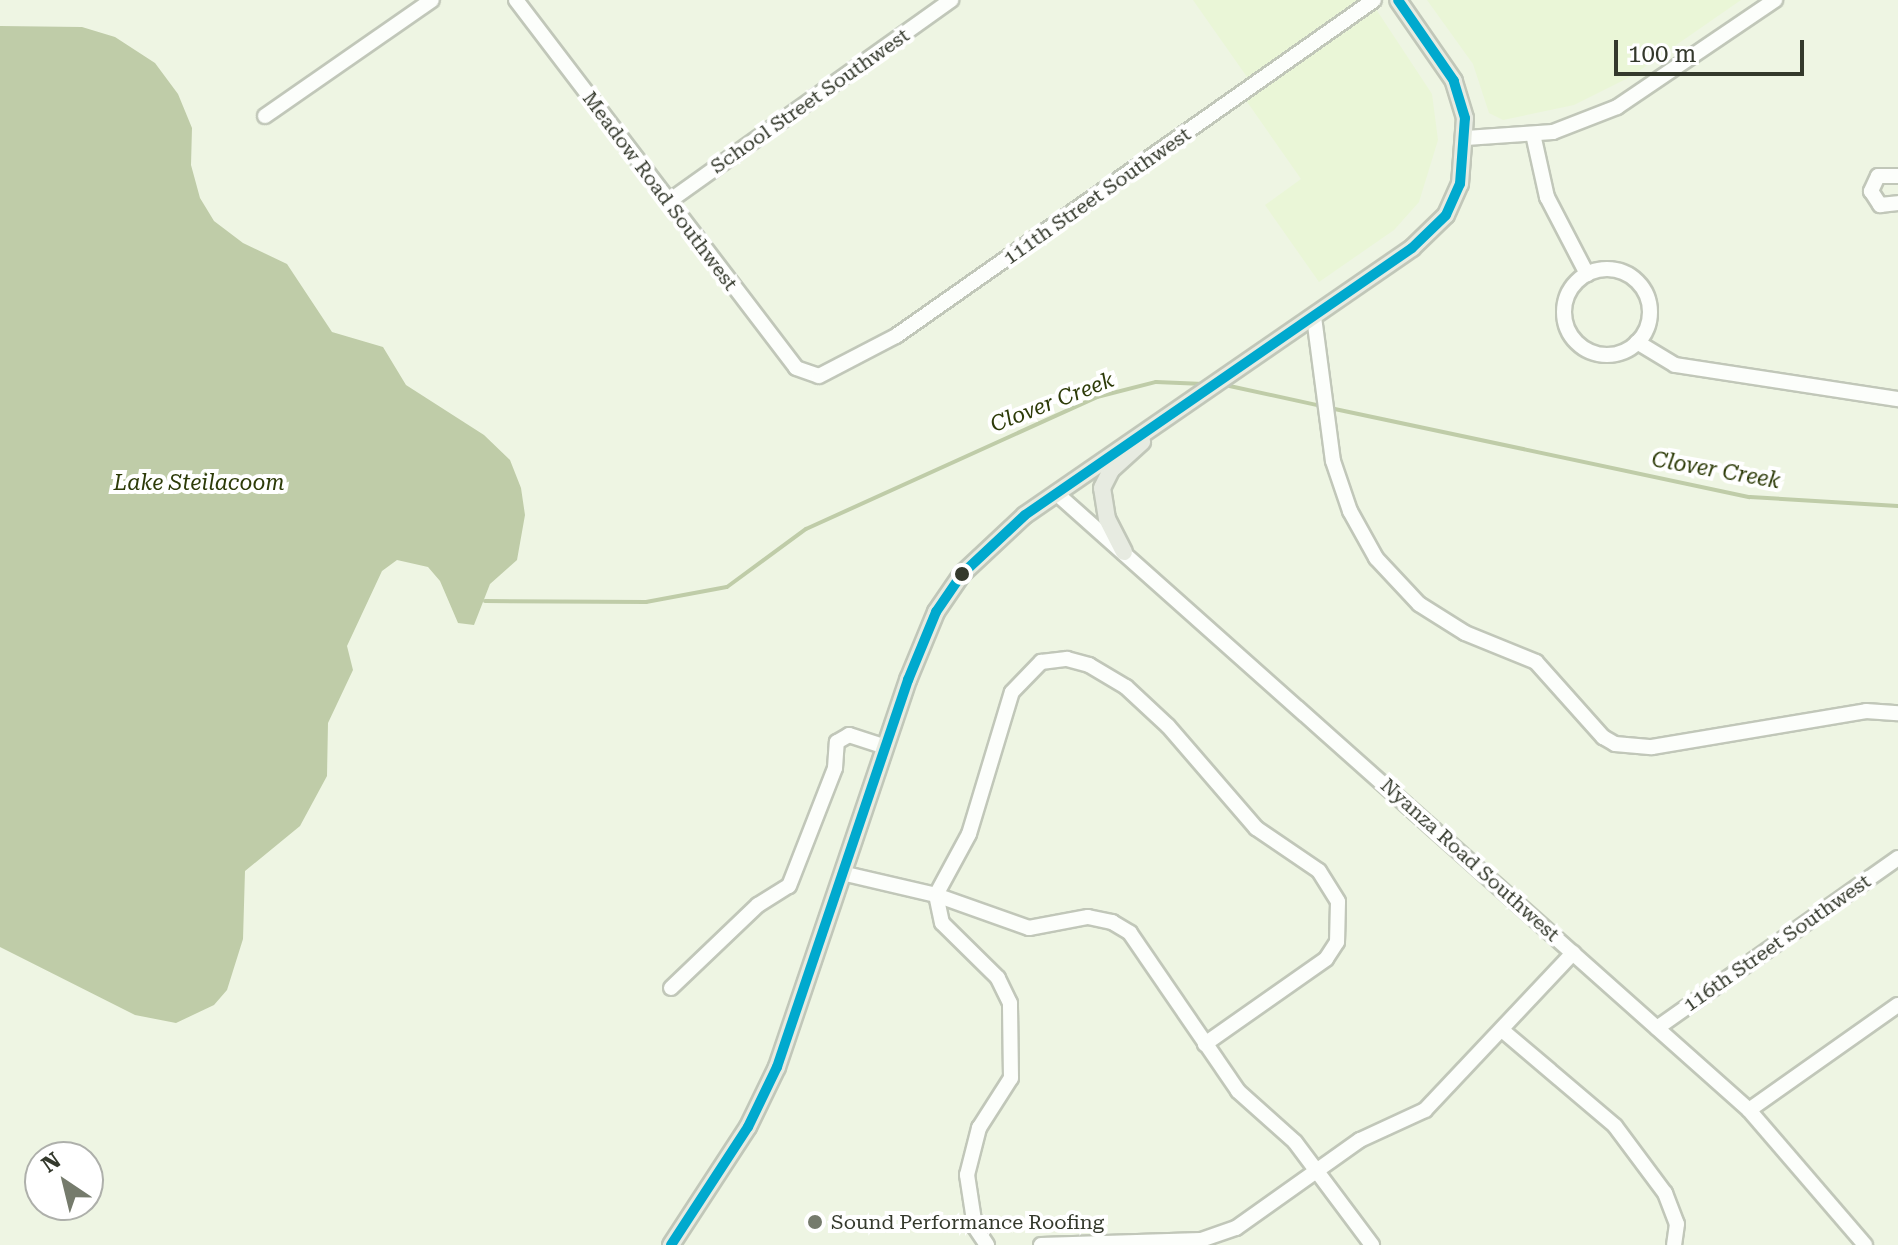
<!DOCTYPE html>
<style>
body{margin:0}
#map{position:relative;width:1898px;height:1245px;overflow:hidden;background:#eef5e3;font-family:"Roboto Serif",serif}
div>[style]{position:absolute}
.built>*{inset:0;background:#eaf6d7}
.water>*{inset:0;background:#bfcca8}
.stream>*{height:4px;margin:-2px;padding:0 2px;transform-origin:2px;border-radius:2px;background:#bfcca8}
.roads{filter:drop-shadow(2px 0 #c1c7b9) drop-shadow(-2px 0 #c1c7b9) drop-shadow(0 2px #c1c7b9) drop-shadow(0 -2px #c1c7b9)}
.minor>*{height:14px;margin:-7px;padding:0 7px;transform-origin:7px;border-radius:7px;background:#fcfefb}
.minor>.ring{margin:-7px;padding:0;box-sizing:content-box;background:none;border:14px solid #fcfefb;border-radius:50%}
.major>*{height:16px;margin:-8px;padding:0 8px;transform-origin:8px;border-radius:8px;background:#e7ebe1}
.bus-1>*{height:10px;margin:-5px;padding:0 5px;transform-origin:5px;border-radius:5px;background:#00a9ce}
.dots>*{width:22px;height:22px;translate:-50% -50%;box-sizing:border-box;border:4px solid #fff;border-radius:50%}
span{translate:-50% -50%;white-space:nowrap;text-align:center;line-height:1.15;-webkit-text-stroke:8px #fff;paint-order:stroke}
.street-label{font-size:20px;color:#34392c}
.poi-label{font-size:20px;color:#34392c}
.left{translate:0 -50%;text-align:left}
.water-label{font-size:22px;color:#2d3b08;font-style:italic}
.north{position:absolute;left:24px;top:1141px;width:80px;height:80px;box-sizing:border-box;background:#fff;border:2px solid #aeb0ab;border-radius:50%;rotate:325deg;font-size:22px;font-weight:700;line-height:32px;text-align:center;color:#34392c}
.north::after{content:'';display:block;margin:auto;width:28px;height:36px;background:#757b6c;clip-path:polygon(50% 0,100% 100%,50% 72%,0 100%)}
.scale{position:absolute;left:1614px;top:40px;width:190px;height:36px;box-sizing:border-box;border:4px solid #34392c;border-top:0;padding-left:10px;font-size:24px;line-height:28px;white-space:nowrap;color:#34392c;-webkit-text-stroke:6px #fff;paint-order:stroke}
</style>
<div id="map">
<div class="built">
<div style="clip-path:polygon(1193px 0,1370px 0,1432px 94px,1438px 140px,1419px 202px,1394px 230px,1319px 282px,1265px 205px,1301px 179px,1236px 86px,1247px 77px)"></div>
<div style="clip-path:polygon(1427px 0,1741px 0,1630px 77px,1574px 105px,1503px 120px,1489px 113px,1473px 64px)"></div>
</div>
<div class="water">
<div style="clip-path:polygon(0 26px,82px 27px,115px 37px,155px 63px,178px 94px,192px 128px,191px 165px,200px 198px,214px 221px,243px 243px,287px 264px,332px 332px,383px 347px,406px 385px,484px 435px,510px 460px,521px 488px,525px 515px,517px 560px,490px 584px,474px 625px,458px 623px,440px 581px,428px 567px,397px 560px,382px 571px,347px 646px,353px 670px,328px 723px,327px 776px,300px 826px,245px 871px,243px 939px,227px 990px,214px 1005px,176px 1023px,135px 1015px,0 947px)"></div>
</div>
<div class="stream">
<div style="left:1225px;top:385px;width:98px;rotate:12.3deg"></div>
<div style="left:1330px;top:408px;width:429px;rotate:12deg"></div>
<div style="left:1750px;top:497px;width:148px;rotate:3.5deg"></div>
<div style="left:485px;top:601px;width:161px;rotate:0.4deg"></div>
<div style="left:646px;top:602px;width:82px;rotate:-10.5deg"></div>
<div style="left:727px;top:587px;width:98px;rotate:-36.3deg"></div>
<div style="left:806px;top:529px;width:320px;rotate:-24.4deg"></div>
<div style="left:1097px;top:397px;width:61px;rotate:-14.3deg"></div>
<div style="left:1156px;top:382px;width:48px;rotate:2.4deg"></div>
</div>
<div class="roads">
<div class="minor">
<div style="left:516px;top:0;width:462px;rotate:52.7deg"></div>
<div style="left:796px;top:368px;width:24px;rotate:19deg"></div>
<div style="left:819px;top:376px;width:87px;rotate:-27.5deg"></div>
<div style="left:896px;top:336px;width:584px;rotate:-35.1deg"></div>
<div style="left:265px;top:116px;width:203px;rotate:-34.8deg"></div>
<div style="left:1533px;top:134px;width:65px;rotate:77.5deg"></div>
<div style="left:1547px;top:197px;width:87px;rotate:62.5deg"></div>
<div style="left:1466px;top:138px;width:87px;rotate:-3.9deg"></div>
<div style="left:1553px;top:132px;width:69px;rotate:-21.3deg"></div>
<div style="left:1617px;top:107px;width:191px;rotate:-34.1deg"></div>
<div style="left:1898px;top:176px;width:20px;rotate:180deg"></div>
<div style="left:1878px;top:176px;width:17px;rotate:115deg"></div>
<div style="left:1871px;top:191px;width:17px;rotate:57deg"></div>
<div style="left:1880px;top:205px;width:18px;rotate:-6deg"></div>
<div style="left:668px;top:202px;width:348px;rotate:-35.5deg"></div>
<div class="ring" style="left:1564px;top:269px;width:72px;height:72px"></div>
<div style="left:1314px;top:317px;width:145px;rotate:82.5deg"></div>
<div style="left:1333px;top:461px;width:53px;rotate:71.2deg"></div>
<div style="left:1350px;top:511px;width:54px;rotate:61deg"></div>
<div style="left:1376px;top:558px;width:63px;rotate:46.9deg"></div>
<div style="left:1419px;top:604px;width:54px;rotate:32.2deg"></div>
<div style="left:1465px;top:633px;width:77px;rotate:22.2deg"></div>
<div style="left:1536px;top:662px;width:101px;rotate:48.2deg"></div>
<div style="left:1603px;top:737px;width:14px;rotate:30deg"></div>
<div style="left:1615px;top:744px;width:37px;rotate:5deg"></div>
<div style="left:1652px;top:747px;width:217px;rotate:-9.5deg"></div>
<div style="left:1866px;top:711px;width:32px;rotate:4deg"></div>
<div style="left:1637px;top:342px;width:44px;rotate:31.2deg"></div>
<div style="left:1675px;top:365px;width:226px;rotate:8.7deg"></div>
<div style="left:1056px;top:493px;width:928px;rotate:41.68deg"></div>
<div style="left:1749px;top:1110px;width:178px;rotate:49.3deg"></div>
<div style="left:846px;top:874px;width:92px;rotate:13.1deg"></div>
<div style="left:936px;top:895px;width:99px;rotate:19.5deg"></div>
<div style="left:1029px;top:928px;width:60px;rotate:-10.6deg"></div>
<div style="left:1088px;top:917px;width:25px;rotate:12deg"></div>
<div style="left:1112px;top:922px;width:21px;rotate:31deg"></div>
<div style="left:1130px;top:933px;width:191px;rotate:55.6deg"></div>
<div style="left:1238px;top:1091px;width:76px;rotate:41.8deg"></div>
<div style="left:1295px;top:1142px;width:129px;rotate:53.2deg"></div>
<div style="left:671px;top:988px;width:120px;rotate:-43.7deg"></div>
<div style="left:758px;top:905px;width:36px;rotate:-32deg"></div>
<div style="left:789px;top:886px;width:127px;rotate:-68.7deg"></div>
<div style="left:835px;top:768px;width:26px;rotate:-86deg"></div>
<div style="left:837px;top:742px;width:14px;rotate:-30deg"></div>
<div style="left:849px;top:735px;width:38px;rotate:18deg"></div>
<div style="left:1657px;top:1028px;width:295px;rotate:-35.2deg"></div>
<div style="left:1502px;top:1030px;width:148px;rotate:40.3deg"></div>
<div style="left:1615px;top:1126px;width:84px;rotate:53.3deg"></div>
<div style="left:1665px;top:1193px;width:33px;rotate:69deg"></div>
<div style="left:1677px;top:1224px;width:21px;rotate:98deg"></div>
<div style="left:1749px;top:1110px;width:182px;rotate:-35.2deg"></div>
<div style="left:987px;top:1245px;width:22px;rotate:-124deg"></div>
<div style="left:975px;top:1227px;width:53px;rotate:-98.7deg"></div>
<div style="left:967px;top:1175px;width:49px;rotate:-75.7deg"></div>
<div style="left:979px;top:1128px;width:59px;rotate:-57.4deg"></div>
<div style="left:1011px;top:1078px;width:75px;rotate:-90.8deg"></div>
<div style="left:1010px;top:1003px;width:28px;rotate:-116deg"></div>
<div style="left:998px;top:978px;width:78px;rotate:-135.5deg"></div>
<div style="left:942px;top:923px;width:29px;rotate:-102deg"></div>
<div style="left:936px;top:895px;width:69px;rotate:-61.6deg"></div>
<div style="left:969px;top:834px;width:148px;rotate:-73.2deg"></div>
<div style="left:1012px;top:692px;width:42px;rotate:-46deg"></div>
<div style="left:1041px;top:662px;width:26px;rotate:-7deg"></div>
<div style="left:1067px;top:659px;width:23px;rotate:15deg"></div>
<div style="left:1089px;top:665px;width:43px;rotate:30.7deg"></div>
<div style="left:1126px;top:687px;width:57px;rotate:42.9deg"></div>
<div style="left:1168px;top:726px;width:135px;rotate:49.2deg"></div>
<div style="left:1256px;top:828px;width:76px;rotate:34.3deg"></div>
<div style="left:1319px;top:871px;width:36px;rotate:58deg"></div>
<div style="left:1338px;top:902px;width:40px;rotate:91.4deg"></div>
<div style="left:1337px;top:942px;width:20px;rotate:123deg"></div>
<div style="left:1326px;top:959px;width:148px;rotate:144.9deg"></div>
<div style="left:1041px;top:1245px;width:160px;rotate:-1.8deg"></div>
<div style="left:1201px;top:1240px;width:37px;rotate:-19deg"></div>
<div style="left:1236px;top:1228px;width:152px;rotate:-35.4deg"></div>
<div style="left:1360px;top:1140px;width:72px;rotate:-24.8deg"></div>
<div style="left:1425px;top:1110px;width:216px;rotate:-46.7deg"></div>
</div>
<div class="major">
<div style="left:1124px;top:552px;width:37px;rotate:-117deg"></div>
<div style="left:1107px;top:519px;width:31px;rotate:-99deg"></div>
<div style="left:1102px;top:488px;width:20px;rotate:-63deg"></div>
<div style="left:1111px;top:470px;width:42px;rotate:-42.1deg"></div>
<div style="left:671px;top:1245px;width:141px;rotate:-56.9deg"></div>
<div style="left:748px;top:1127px;width:67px;rotate:-64.2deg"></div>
<div style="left:777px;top:1067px;width:409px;rotate:-71.3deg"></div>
<div style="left:908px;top:680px;width:74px;rotate:-67.6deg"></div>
<div style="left:936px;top:612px;width:46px;rotate:-55.6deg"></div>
<div style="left:962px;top:574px;width:86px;rotate:-43.1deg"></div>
<div style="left:1025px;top:515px;width:470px;rotate:-34.6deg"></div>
<div style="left:1412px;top:248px;width:47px;rotate:-44.1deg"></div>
<div style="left:1446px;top:215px;width:34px;rotate:-66deg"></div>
<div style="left:1460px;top:184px;width:66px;rotate:-85.7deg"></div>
<div style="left:1465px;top:118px;width:39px;rotate:-107deg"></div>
<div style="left:1454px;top:81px;width:98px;rotate:-124.7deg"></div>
</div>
</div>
<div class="bus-1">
<div style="left:671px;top:1245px;width:141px;rotate:-56.9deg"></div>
<div style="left:748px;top:1127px;width:67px;rotate:-64.2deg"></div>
<div style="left:777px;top:1067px;width:409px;rotate:-71.3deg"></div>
<div style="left:908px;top:680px;width:74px;rotate:-67.6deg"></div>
<div style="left:936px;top:612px;width:46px;rotate:-55.6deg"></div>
<div style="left:962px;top:574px;width:86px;rotate:-43.1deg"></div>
<div style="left:1025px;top:515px;width:470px;rotate:-34.6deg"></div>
<div style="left:1412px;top:248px;width:47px;rotate:-44.1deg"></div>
<div style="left:1446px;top:215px;width:34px;rotate:-66deg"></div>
<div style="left:1460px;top:184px;width:66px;rotate:-85.7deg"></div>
<div style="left:1465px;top:118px;width:39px;rotate:-107deg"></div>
<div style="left:1454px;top:81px;width:98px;rotate:-124.7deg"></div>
</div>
<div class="dots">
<div style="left:962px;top:574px;background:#34392c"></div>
<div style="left:815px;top:1222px;background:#757b6c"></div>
</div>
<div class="street-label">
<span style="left:810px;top:101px;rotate:-35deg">School Street Southwest</span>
<span style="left:660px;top:191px;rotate:53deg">Meadow Road Southwest</span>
<span style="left:1097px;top:196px;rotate:-35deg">111th Street Southwest</span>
<span style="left:1470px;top:860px;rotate:42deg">Nyanza Road Southwest</span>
<span style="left:1777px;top:943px;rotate:-35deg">116th Street Southwest</span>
</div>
<div class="poi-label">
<span class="left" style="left:831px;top:1222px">Sound Performance Roofing</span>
</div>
<div class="water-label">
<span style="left:1052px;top:402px;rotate:-21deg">Clover Creek</span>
<span style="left:1716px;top:470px;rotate:10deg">Clover Creek</span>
<span style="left:199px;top:483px">Lake Steilacoom</span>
</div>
<div class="north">N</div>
<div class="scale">100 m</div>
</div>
